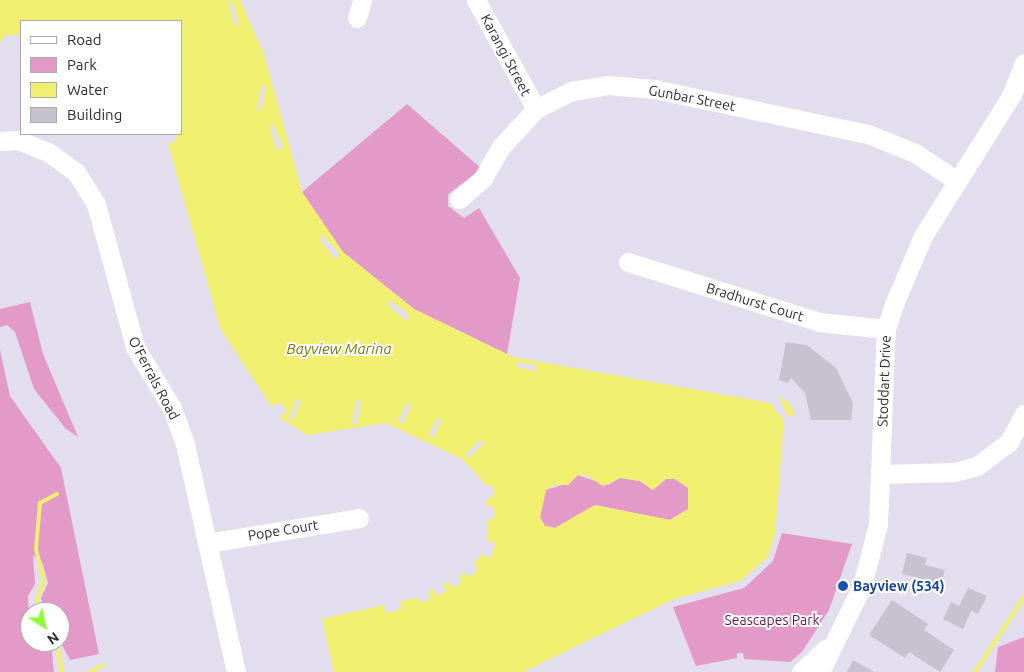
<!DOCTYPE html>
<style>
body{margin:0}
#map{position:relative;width:1024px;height:672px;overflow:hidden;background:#e2deed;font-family:Ubuntu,sans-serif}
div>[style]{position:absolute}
.green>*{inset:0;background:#e49ac8}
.water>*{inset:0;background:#f0ef70}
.pier>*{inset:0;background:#e2deed}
.stream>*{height:4px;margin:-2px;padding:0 2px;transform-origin:2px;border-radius:2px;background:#f0ef70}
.building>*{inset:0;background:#c7c2d0}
.minor>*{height:19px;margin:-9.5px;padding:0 9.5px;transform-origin:9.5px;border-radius:9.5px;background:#fff}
.dots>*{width:14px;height:14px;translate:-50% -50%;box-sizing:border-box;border:2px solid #fff;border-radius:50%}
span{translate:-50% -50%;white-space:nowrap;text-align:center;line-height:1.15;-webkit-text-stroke:4px #fff;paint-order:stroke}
.street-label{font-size:14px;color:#2c2c2c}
.transit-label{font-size:14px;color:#164399;font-weight:700}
.left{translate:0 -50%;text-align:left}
.park-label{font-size:14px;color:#6a1a41}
.water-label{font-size:15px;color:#747c0d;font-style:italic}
.legend{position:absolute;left:20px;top:20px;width:162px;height:115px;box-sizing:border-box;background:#fff;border:1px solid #ababab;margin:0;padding:6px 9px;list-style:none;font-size:15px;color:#2c2c2c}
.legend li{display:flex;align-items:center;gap:10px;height:25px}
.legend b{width:25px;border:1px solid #ababab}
.north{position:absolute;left:20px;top:602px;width:50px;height:50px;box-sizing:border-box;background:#fff;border:1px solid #ababab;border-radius:50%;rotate:145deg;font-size:14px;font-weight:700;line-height:20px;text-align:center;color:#2c2c2c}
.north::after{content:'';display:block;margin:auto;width:18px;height:22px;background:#95fc3c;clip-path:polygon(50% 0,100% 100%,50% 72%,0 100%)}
</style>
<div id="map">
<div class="green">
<div style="clip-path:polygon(407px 104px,482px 169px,448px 194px,448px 206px,464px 218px,479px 208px,520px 278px,507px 354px,414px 309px,343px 252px,302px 192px)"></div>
<div style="clip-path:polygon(30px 302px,43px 354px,78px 437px,66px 429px,34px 389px,15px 332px,7px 325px,0 327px,0 309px)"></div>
<div style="clip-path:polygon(0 350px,10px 396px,61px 468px,99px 654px,70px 660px,60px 641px,60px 612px,45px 612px,41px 598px,48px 583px,42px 562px,33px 555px,35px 584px,28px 596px,30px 642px,51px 642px,54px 672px,0 672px)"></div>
<div style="clip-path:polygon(577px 475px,608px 485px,620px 478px,640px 481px,653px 490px,666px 479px,675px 479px,688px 488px,688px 509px,670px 520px,595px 505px,555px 528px,545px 526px,540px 517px,546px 490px,569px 483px)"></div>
<div style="clip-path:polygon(782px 533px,852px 544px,829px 610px,802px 652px,790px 662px,744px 659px,743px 653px,737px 653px,737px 658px,696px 666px,673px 607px,744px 588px,773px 561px)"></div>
<div style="clip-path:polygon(1024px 637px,1024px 672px,995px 672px,998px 647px)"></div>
</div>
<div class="water">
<div style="clip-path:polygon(evenodd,0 0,240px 0,264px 54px,302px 192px,343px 252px,414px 309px,513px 357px,770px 403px,784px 420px,775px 535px,767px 558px,740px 581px,674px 599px,523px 672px,334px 672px,322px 619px,384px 605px,386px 613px,402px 609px,400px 602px,417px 597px,421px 603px,431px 598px,428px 592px,433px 589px,436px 596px,446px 591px,443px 584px,449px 582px,452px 588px,462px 582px,459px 576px,464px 573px,470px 577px,478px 569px,473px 564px,483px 554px,490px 559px,496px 542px,487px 542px,487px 519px,495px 518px,494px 507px,487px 507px,487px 498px,494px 497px,494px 486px,487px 486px,462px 459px,386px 423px,307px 435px,279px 417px,287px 412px,280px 402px,272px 407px,221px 330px,168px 144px,177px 140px,175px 134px,181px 134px,181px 21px,21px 21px,21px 43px,20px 35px,4px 35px,0 44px,0 0,578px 475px,586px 475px,603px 486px,620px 478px,640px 481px,653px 490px,666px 479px,675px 479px,688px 488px,688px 509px,670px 520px,595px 505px,555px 528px,545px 526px,540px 517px,546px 490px,553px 485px,568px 485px,578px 475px)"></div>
<div style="clip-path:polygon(778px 395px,790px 404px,795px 416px,788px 416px)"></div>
</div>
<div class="pier">
<div style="clip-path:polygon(228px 0,233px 4px,239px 25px,234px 24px)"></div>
<div style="clip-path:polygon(266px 86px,262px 108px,257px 112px,261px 87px)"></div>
<div style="clip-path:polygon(273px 124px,282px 145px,281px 150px,276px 149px,270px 127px)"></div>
<div style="clip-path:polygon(322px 235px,338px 252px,339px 257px,334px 258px,320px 240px)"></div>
<div style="clip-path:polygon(389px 300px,408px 313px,409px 318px,405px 320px,388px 305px)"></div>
<div style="clip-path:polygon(518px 362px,536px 365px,537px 371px,516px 367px)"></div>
<div style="clip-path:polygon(297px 399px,301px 400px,293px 420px,289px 419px)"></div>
<div style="clip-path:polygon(356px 401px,361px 402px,357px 424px,352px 423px)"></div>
<div style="clip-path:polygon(407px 403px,412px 405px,402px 424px,398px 421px)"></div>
<div style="clip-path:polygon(437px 418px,442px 420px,433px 438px,429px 436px)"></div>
<div style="clip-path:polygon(480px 440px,484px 443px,469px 458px,465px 455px)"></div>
</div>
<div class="stream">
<div style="left:38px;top:612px;width:13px;rotate:-94deg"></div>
<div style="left:37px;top:599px;width:19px;rotate:-69deg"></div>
<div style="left:44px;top:581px;width:33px;rotate:-104deg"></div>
<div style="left:36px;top:549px;width:46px;rotate:-85deg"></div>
<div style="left:40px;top:503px;width:19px;rotate:-28deg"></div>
<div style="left:57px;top:642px;width:30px;rotate:81deg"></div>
<div style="left:90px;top:672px;width:15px;rotate:-28deg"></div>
<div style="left:975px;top:672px;width:90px;rotate:-56.8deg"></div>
</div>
<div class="building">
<div style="clip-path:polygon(786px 342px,807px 345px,836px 368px,853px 403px,851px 420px,811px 420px,805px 393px,791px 378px,788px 383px,779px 380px)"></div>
<div style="clip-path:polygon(907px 553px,927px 558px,925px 565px,945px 570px,939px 592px,921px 587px,923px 579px,902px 574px)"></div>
<div style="clip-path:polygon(968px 588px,987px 596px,978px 614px,971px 611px,963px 629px,943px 619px,951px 602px,959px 606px)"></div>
<div style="clip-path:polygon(892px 600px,928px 624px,924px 630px,954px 650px,940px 672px,909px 652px,905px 658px,869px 635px)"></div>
<div style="clip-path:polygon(853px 660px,874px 672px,847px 672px)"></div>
</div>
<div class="minor">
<div style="left:476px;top:0;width:124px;rotate:61.2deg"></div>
<div style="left:357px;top:18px;width:19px;rotate:-74deg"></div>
<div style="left:0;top:141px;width:18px;rotate:-3deg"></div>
<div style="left:18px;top:140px;width:32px;rotate:22deg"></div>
<div style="left:48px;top:152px;width:34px;rotate:36deg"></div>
<div style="left:76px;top:172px;width:38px;rotate:58deg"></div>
<div style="left:96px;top:204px;width:148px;rotate:74.7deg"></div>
<div style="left:135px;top:347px;width:71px;rotate:58.8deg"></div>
<div style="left:172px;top:408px;width:38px;rotate:70deg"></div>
<div style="left:185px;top:444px;width:234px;rotate:77.4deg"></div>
<div style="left:459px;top:199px;width:32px;rotate:-41deg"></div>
<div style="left:483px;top:178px;width:34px;rotate:-60deg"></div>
<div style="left:500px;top:148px;width:53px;rotate:-47.3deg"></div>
<div style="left:536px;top:109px;width:39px;rotate:-27deg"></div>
<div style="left:571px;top:91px;width:37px;rotate:-9deg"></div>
<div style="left:608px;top:85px;width:46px;rotate:5deg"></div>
<div style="left:654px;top:89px;width:219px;rotate:11.9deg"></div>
<div style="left:868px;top:134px;width:51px;rotate:22deg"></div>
<div style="left:915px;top:153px;width:50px;rotate:33.7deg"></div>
<div style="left:628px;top:262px;width:200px;rotate:17.4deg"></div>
<div style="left:819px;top:322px;width:67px;rotate:6deg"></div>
<div style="left:881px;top:474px;width:74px;rotate:-1.5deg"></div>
<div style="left:955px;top:472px;width:23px;rotate:-15deg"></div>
<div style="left:977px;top:466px;width:40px;rotate:-37deg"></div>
<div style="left:1009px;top:442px;width:32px;rotate:-62deg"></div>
<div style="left:207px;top:543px;width:154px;rotate:-9.3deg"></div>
<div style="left:801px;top:672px;width:34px;rotate:-43deg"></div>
<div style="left:820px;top:672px;width:96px;rotate:-64deg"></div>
<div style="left:862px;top:586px;width:64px;rotate:-75.5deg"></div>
<div style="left:878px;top:524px;width:195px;rotate:-87.7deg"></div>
<div style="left:886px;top:329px;width:26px;rotate:-72deg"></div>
<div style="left:894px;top:304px;width:74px;rotate:-66.9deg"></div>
<div style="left:923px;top:236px;width:168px;rotate:-57.9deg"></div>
<div style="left:1012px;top:94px;width:33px;rotate:-69deg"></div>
</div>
<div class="dots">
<div style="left:843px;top:586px;background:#1a4fb4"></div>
</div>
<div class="street-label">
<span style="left:506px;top:55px;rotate:62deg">Karangi Street</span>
<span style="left:692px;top:98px;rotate:11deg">Gunbar Street</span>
<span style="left:755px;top:302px;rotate:17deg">Bradhurst Court</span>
<span style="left:154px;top:378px;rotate:62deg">O'Ferrals Road</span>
<span style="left:884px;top:381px;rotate:-88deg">Stoddart Drive</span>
<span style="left:283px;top:530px;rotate:-9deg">Pope Court</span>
</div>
<div class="transit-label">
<span class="left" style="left:853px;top:586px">Bayview (534)</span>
</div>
<div class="park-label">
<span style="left:772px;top:620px">Seascapes Park</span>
</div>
<div class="water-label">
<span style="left:339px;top:349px">Bayview Marina</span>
</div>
<ul class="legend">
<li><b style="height:6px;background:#fff"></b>Road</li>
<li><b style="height:14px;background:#e49ac8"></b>Park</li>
<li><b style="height:14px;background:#f0ef70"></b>Water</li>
<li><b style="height:14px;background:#c7c2d0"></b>Building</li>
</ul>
<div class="north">N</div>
</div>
